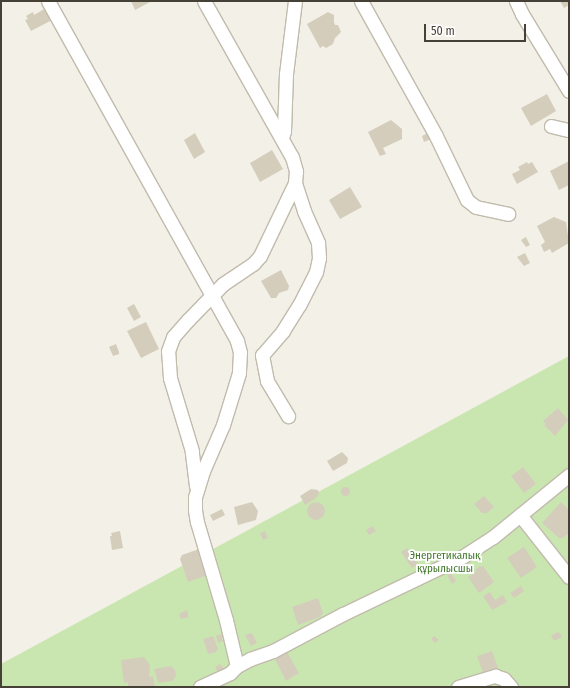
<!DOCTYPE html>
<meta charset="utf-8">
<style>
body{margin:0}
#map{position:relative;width:570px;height:688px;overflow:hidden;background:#f3f0e7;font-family:"Fira Sans Condensed",sans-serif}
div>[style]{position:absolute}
.green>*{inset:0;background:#cae6b0}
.building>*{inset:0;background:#d4cdbc}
.round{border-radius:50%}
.roads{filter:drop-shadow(1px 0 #c1bbac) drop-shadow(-1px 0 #c1bbac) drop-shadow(0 1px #c1bbac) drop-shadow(0 -1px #c1bbac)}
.minor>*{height:13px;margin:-6.5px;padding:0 6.5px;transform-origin:6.5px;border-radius:6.5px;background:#fff}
span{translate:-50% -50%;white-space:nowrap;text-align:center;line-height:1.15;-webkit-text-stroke:3.5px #fff;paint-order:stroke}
.park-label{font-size:11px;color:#41762b}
.frame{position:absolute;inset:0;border:2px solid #464136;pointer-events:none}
.scale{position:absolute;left:424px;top:24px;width:102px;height:18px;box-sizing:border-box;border:2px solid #464136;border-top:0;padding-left:5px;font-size:12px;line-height:14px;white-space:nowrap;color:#464136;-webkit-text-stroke:3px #fff;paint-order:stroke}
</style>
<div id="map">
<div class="green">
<div style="clip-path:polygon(569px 356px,569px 687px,1px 687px,1px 664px)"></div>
</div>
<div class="building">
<div style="clip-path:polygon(131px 1px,152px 1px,135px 10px)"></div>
<div style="clip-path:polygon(560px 1px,569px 1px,569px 5px,564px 8px)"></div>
<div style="clip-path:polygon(46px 8px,52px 20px,31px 31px,25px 20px,28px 19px,26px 16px,33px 12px,34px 15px)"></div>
<div style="clip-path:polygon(328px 12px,334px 15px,334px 22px,335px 25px,338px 25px,341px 32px,335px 38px,333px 44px,326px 48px,323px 46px,320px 48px,307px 24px)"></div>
<div style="clip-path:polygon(547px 94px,556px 111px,531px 126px,521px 108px)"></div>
<div style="clip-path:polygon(391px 120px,402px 129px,402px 139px,383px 148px,386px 154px,380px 156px,368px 132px)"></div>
<div style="clip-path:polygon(195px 133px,205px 152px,194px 159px,184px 140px)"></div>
<div style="clip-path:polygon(428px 133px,431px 139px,424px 142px,422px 136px)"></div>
<div style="clip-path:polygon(272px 150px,283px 169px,260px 182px,250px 163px)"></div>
<div style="clip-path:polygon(569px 161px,569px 185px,559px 190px,550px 171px)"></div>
<div style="clip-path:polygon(527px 162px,528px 164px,532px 162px,538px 172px,517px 184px,512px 174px,520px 170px,518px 167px)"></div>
<div style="clip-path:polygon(350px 187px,362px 207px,340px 219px,329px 200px)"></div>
<div style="clip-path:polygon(554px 217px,566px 222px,569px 243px,552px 253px,550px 249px,544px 252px,541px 245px,545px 242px,537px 226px)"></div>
<div style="clip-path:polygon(526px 237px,530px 245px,526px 247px,521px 240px)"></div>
<div style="clip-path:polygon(525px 253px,530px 263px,524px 266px,517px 257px)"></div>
<div style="clip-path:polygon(281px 270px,289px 286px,288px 290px,279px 293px,276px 298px,271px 298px,261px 281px)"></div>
<div style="clip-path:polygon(134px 304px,141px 317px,134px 321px,127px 308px)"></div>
<div style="clip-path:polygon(146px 322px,159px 349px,141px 358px,127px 331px)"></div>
<div style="clip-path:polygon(116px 344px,119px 352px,119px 354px,113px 356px,109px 347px)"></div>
<div style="clip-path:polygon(558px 408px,568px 420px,555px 436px,544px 425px,546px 424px,543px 421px)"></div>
<div style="clip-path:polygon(342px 452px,348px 458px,347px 463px,333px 471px,327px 461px)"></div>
<div style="clip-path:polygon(523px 467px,536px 484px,524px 493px,511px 476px)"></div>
<div class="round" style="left:340.5px;top:486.5px;width:9px;height:9px"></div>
<div style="clip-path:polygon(311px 489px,318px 490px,319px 493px,316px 498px,305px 505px,300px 496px)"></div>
<div style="clip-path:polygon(484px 496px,494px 507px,487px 513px,482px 513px,474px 504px)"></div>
<div style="clip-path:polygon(252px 502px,258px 511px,256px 520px,238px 525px,234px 507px)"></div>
<div style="clip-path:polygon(561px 502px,569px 510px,569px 533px,563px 538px,559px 538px,542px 523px)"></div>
<div class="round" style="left:307px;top:502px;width:18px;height:18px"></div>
<div style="clip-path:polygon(222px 509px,225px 515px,213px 521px,210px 515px)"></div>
<div style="clip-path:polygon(372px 526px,376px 531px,369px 535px,366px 530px)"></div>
<div style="clip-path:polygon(120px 531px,123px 548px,112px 550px,110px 536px,112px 536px,111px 533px)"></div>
<div style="clip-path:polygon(265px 531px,268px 538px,263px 540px,260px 533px)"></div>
<div style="clip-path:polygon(524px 547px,537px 567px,521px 578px,507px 558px)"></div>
<div style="clip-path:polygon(407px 548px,418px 564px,412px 568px,401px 552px)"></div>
<div style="clip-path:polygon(199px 549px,208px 575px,188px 582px,180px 559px,182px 555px)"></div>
<div style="clip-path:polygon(480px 566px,482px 567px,483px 566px,494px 582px,479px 593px,468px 577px,476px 572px,475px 570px)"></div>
<div style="clip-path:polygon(451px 573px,456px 581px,452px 584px,447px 575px)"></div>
<div style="clip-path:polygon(521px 586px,524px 591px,514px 598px,510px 593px)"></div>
<div style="clip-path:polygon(490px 592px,495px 600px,503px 595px,507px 602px,492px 610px,483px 596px)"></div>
<div style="clip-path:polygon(318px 598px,323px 613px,320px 617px,298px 625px,292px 607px)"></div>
<div style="clip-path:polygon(187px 610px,189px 617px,181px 619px,179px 614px)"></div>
<div style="clip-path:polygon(559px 632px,562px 637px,554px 641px,551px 635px)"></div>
<div style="clip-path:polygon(252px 633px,257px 643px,251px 646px,245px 635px)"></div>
<div style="clip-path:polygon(221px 634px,223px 641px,218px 643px,216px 636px)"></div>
<div style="clip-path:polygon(213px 636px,218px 649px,216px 652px,208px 654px,203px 639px)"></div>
<div style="clip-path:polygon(434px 636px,439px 640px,435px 643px,431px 639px)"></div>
<div style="clip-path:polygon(492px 651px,498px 668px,483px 673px,477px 656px)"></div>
<div style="clip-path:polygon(287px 652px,299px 673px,286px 681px,275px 659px)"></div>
<div style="clip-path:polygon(144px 657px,150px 665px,149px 677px,153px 676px,155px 687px,128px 687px,128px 682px,124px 683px,121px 660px)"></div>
<div style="clip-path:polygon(220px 664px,225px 670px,219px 674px,215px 667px)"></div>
<div style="clip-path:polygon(171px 666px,175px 670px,176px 676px,173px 681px,158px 683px,154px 669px)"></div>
</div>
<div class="roads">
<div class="minor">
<div style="left:48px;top:1px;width:389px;rotate:60.9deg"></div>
<div style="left:237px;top:341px;width:11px;rotate:75deg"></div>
<div style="left:240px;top:352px;width:21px;rotate:93deg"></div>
<div style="left:239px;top:373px;width:54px;rotate:107.1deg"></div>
<div style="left:223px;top:425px;width:50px;rotate:113.5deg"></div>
<div style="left:203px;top:471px;width:27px;rotate:107deg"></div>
<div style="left:195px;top:497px;width:13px;rotate:90deg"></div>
<div style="left:195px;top:510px;width:12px;rotate:81deg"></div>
<div style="left:197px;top:522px;width:102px;rotate:73.5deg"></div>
<div style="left:226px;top:620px;width:47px;rotate:76.6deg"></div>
<div style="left:204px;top:1px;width:179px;rotate:60.6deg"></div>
<div style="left:292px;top:157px;width:15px;rotate:74deg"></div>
<div style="left:296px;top:171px;width:12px;rotate:95deg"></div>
<div style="left:295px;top:183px;width:29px;rotate:72deg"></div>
<div style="left:304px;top:211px;width:35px;rotate:66deg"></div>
<div style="left:318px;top:243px;width:15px;rotate:86deg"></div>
<div style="left:319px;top:258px;width:14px;rotate:102deg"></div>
<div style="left:316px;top:272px;width:37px;rotate:117deg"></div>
<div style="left:299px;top:305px;width:31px;rotate:122deg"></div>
<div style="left:283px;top:331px;width:32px;rotate:131deg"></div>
<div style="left:262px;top:355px;width:26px;rotate:79deg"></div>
<div style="left:267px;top:381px;width:41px;rotate:59deg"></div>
<div style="left:361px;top:1px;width:154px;rotate:60.9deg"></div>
<div style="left:436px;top:136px;width:71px;rotate:64.2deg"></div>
<div style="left:467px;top:200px;width:11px;rotate:38deg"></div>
<div style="left:476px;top:207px;width:33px;rotate:12deg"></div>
<div style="left:516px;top:1px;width:14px;rotate:65deg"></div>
<div style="left:522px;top:14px;width:90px;rotate:58.6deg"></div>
<div style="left:551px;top:126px;width:18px;rotate:13deg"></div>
<div style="left:282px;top:138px;width:7px;rotate:-74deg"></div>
<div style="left:284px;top:131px;width:57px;rotate:-88deg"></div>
<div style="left:286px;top:74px;width:74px;rotate:-83deg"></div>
<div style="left:196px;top:486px;width:35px;rotate:-97deg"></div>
<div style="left:192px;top:451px;width:76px;rotate:-106.8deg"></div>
<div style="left:170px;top:378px;width:27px;rotate:-94deg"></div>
<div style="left:168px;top:351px;width:15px;rotate:-70deg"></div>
<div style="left:173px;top:337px;width:23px;rotate:-49deg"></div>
<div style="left:188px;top:320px;width:50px;rotate:-45.8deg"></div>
<div style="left:223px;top:284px;width:36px;rotate:-34deg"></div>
<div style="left:253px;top:264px;width:11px;rotate:-49deg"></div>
<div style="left:260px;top:256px;width:81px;rotate:-64.4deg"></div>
<div style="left:520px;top:515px;width:79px;rotate:51.7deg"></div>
<div style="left:200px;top:687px;width:33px;rotate:-25deg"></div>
<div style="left:230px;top:673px;width:10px;rotate:-45deg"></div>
<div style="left:237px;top:666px;width:15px;rotate:-28deg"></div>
<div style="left:250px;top:659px;width:24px;rotate:-19deg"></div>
<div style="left:273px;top:651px;width:79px;rotate:-27.9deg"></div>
<div style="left:343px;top:614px;width:132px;rotate:-25.6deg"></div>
<div style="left:462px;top:557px;width:37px;rotate:-33deg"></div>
<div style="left:493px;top:537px;width:98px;rotate:-39.2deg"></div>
<div style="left:458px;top:687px;width:39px;rotate:-17deg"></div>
<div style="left:495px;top:676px;width:9px;rotate:18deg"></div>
<div style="left:504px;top:679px;width:11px;rotate:49deg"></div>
</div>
</div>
<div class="park-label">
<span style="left:445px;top:563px">Энергетикалық<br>құрылысшы</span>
</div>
<div class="frame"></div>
<div class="scale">50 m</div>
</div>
